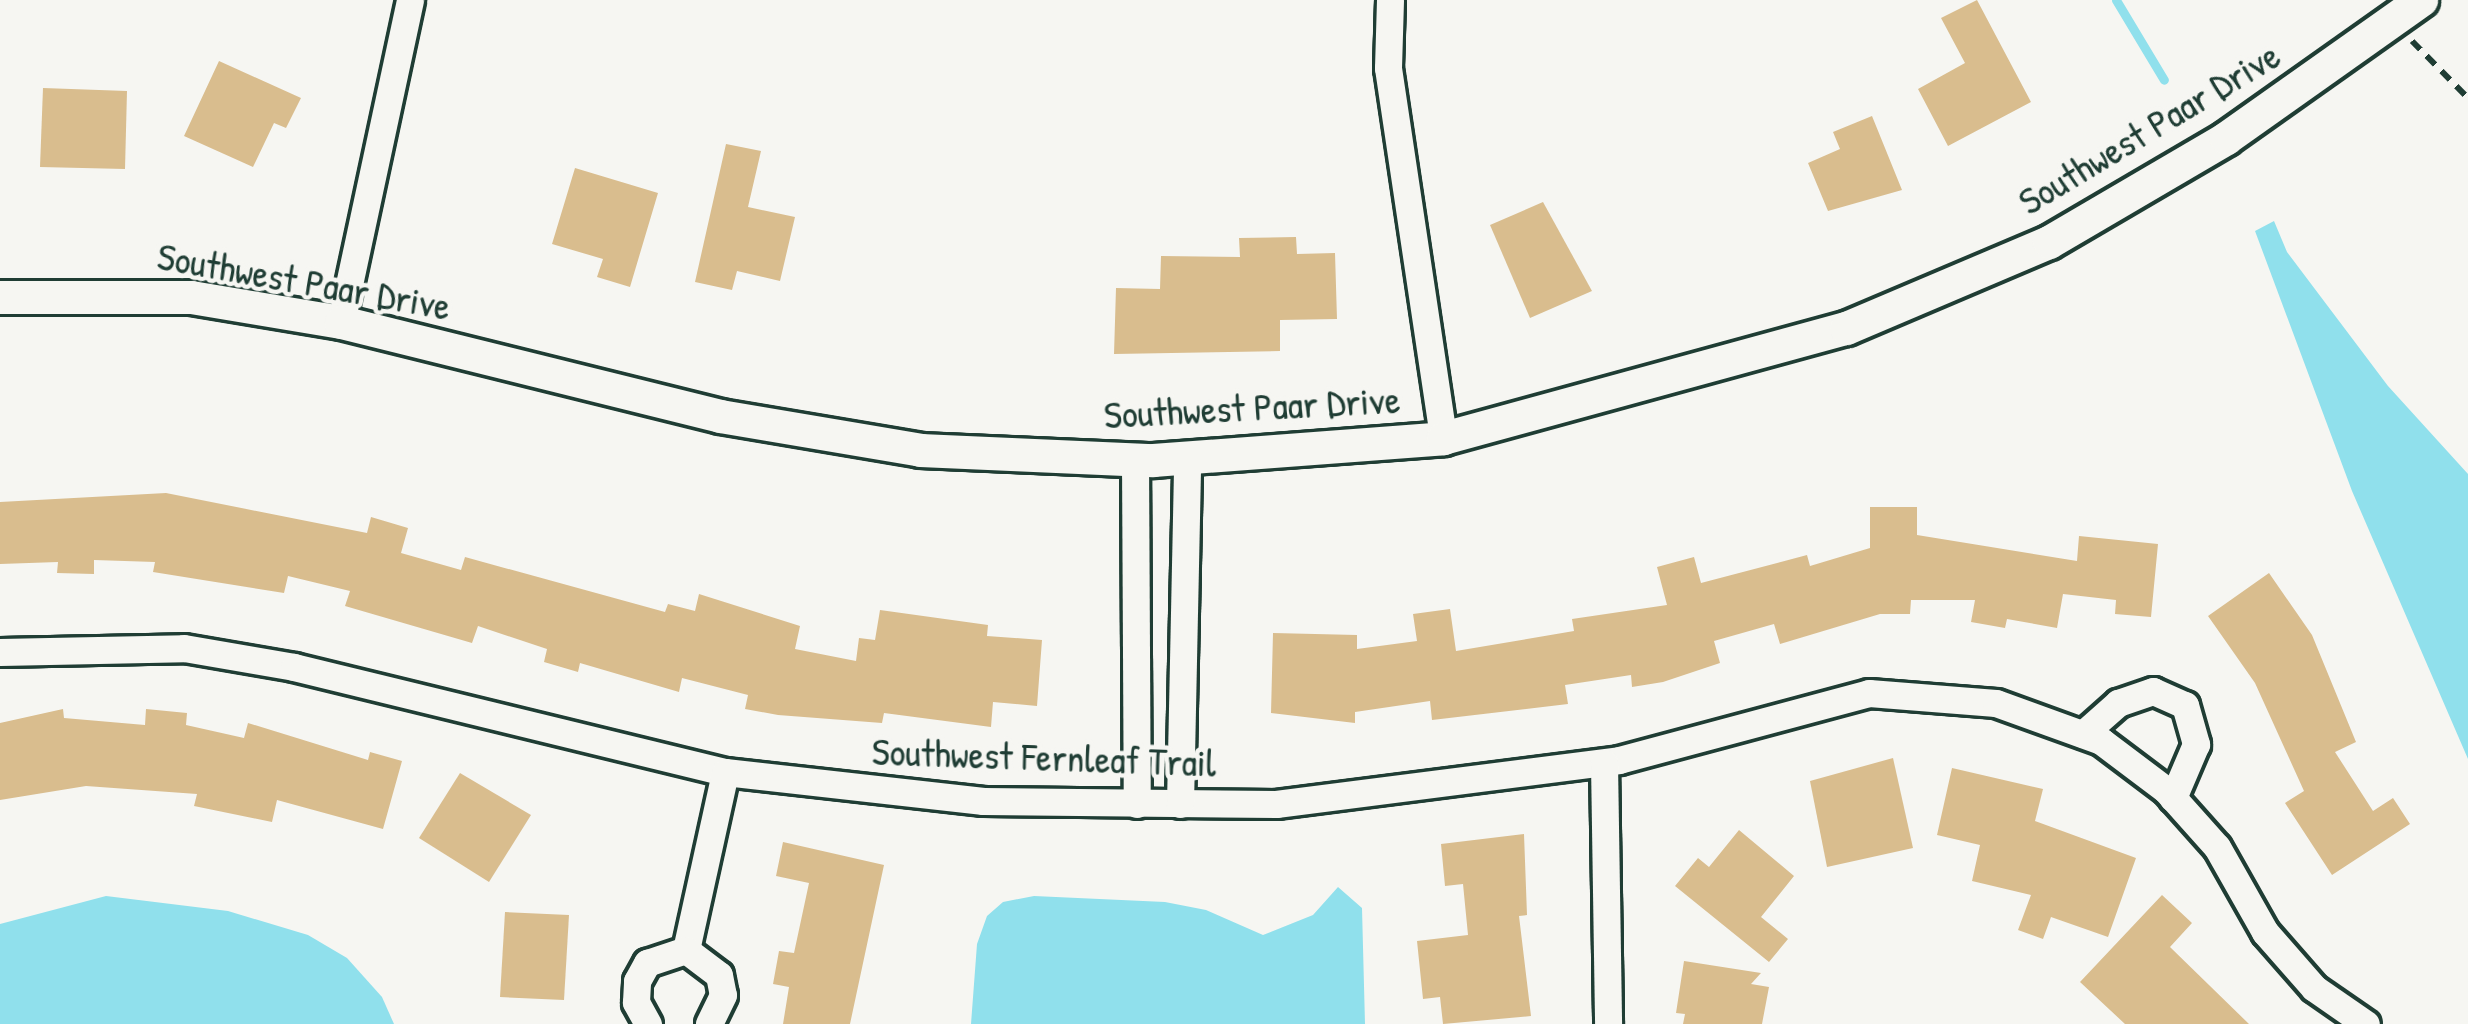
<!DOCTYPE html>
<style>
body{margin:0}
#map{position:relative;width:2468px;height:1024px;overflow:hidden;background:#f6f6f2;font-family:"Patrick Hand",sans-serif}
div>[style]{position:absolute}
.water>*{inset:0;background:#90e0ec}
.stream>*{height:9px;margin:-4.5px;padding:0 4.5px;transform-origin:4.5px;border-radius:4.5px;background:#90e0ec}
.building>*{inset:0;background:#d9bd8e}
.path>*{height:6px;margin-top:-3px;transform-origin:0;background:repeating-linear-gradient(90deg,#1f3d34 0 12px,transparent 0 21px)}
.roads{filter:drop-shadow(3px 0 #1f3d34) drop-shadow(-3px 0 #1f3d34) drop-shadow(0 3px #1f3d34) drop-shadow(0 -3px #1f3d34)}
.minor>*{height:27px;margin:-13.5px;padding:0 13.5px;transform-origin:13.5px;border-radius:13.5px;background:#f6f6f2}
.tertiary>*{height:33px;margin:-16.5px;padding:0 16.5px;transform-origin:16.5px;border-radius:16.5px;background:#f6f6f2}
span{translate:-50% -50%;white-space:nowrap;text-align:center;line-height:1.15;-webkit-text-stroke:9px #f6f6f2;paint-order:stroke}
.street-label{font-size:39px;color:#1f3d34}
</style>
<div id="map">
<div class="water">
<div style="clip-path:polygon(2274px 221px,2287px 252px,2388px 386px,2468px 474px,2468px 759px,2352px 491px,2255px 231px)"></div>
<div style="clip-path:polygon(1338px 887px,1362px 908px,1365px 1024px,971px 1024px,977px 944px,987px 916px,1003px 902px,1034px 896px,1165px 902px,1206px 910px,1263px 935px,1313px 915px)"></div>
<div style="clip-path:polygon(106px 896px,228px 911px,308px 935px,347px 958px,382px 997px,394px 1024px,0 1024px,0 924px)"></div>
</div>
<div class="stream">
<div style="left:2116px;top:0;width:93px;rotate:59deg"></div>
</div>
<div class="building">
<div style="clip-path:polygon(1977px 0,2031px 102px,1948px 146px,1918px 89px,1965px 63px,1941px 18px)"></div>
<div style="clip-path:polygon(219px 61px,301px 98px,286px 128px,274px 123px,253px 167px,184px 136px)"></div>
<div style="clip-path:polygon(43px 88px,127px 91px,125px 169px,40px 167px)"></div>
<div style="clip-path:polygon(1872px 116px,1902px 190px,1828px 211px,1808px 163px,1840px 149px,1833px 132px)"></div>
<div style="clip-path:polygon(726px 144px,761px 151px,748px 207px,795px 217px,780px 281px,737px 271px,732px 290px,695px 282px)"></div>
<div style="clip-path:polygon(575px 168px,658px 193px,630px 287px,597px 277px,603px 259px,552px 244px)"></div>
<div style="clip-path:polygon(1543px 202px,1592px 291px,1530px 318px,1490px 225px)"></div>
<div style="clip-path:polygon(1296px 237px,1297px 254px,1335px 253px,1337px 319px,1280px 320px,1280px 351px,1114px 354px,1116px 288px,1160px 289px,1161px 256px,1240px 257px,1239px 238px)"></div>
<div style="clip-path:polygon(166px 493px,367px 533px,371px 517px,408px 528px,401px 553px,461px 570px,465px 557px,665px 612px,668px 604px,695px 611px,699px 594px,800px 626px,795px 649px,856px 661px,859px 638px,875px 640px,880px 610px,988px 625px,987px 636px,1042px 640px,1037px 706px,993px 702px,991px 727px,884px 713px,882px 723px,778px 715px,745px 709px,748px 695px,682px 678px,679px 692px,580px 663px,578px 672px,544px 662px,547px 649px,478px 626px,472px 643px,345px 606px,350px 591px,288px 576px,284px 593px,153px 572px,155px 562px,94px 560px,94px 574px,57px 573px,58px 562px,0 564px,0 502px)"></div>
<div style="clip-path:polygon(1870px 507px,1917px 507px,1917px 535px,2077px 561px,2079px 536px,2158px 544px,2151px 617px,2115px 614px,2116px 600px,2063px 594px,2057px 628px,2007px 619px,2005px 628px,1971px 622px,1975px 600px,1911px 600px,1910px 614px,1880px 614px,1780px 644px,1774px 624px,1714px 641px,1720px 663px,1663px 682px,1632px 687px,1631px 675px,1565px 685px,1568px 704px,1432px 720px,1430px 701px,1355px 712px,1355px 723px,1271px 713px,1273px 633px,1357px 635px,1357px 649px,1417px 641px,1413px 614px,1450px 609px,1456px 651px,1574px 631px,1572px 619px,1667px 605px,1657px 567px,1694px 557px,1701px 583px,1807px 555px,1810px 566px,1870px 548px)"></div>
<div style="clip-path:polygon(2269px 573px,2312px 635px,2356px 742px,2335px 752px,2373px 811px,2393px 798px,2410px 824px,2332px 875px,2285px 803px,2304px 791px,2255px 683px,2208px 616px)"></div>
<div style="clip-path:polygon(63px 709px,64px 718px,145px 725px,146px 709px,187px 713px,186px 725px,244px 738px,248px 723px,368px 760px,370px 752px,402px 761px,383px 829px,277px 800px,272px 822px,194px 806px,197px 794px,86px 786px,0 800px,0 723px)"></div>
<div style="clip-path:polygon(1893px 758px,1913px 848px,1827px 867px,1810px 781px)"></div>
<div style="clip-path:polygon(1952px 768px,2043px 789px,2035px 821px,2136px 858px,2108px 937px,2051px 917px,2043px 939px,2018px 930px,2031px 895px,1972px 881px,1980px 845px,1937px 835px)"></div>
<div style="clip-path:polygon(460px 773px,531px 815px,489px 882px,419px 838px)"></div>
<div style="clip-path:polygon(1739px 830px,1794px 876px,1761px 917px,1788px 939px,1769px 962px,1675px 886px,1698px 858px,1709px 867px)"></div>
<div style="clip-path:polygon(1524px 834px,1527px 915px,1519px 916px,1531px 1016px,1443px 1024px,1440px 997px,1423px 999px,1417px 941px,1468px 935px,1463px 884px,1445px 886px,1441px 844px)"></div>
<div style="clip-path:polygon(783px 842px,884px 865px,850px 1024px,783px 1024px,789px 987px,773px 984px,779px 951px,794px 953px,809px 883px,776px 876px)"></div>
<div style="clip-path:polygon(2162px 895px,2192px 923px,2170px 947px,2249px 1024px,2125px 1024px,2080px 982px)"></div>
<div style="clip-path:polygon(505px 912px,569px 915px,564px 1000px,500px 997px)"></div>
<div style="clip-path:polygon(1684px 961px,1761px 973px,1751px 984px,1769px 987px,1762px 1024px,1683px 1024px,1685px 1014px,1676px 1013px)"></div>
</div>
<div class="path">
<div style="left:2412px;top:41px;width:80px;rotate:45.5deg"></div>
</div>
<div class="roads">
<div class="minor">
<div style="left:1390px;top:0;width:68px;rotate:91.7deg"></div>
<div style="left:1388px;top:68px;width:374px;rotate:81.5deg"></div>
<div style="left:341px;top:322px;width:329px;rotate:-77.9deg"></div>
<div style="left:1135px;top:459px;width:345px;rotate:89.7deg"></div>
<div style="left:0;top:652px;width:184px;rotate:-1.2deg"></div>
<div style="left:184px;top:648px;width:112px;rotate:9.8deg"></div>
<div style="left:294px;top:667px;width:444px;rotate:13.7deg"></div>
<div style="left:725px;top:772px;width:260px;rotate:6.4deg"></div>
<div style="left:983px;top:801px;width:293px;rotate:0.6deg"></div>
<div style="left:1276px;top:804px;width:346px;rotate:-7.3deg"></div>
<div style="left:1619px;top:760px;width:259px;rotate:-15deg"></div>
<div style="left:1869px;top:693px;width:127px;rotate:4.5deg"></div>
<div style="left:1996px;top:703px;width:112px;rotate:19.9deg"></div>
<div style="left:2101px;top:741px;width:81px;rotate:37deg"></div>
<div style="left:2166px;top:790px;width:76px;rotate:48.2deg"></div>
<div style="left:2217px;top:847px;width:98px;rotate:60.5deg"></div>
<div style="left:2265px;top:932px;width:74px;rotate:48.8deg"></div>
<div style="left:2314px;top:988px;width:63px;rotate:34.7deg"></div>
<div style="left:2083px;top:734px;width:47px;rotate:-41.5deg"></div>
<div style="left:2118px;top:703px;width:37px;rotate:-19deg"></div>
<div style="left:2153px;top:691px;width:35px;rotate:24deg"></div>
<div style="left:2185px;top:705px;width:41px;rotate:74.2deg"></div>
<div style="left:2196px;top:744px;width:59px;rotate:113.1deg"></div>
<div style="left:1604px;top:763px;width:261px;rotate:89.1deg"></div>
<div style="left:1180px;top:804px;width:345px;rotate:-88.8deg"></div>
<div style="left:686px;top:950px;width:182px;rotate:-77.6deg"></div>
<div style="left:648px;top:1024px;width:25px;rotate:-119deg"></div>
<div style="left:636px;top:1002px;width:21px;rotate:-87deg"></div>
<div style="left:637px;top:981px;width:21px;rotate:-61deg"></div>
<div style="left:647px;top:963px;width:41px;rotate:-18.4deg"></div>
<div style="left:686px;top:950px;width:41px;rotate:37.1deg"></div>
<div style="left:719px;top:975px;width:20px;rotate:79deg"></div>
<div style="left:723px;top:995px;width:32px;rotate:116deg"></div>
</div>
<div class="tertiary">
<div style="left:0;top:297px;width:191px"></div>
<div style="left:191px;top:297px;width:152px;rotate:9.5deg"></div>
<div style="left:341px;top:322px;width:390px;rotate:13.9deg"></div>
<div style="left:720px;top:416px;width:203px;rotate:9.6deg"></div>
<div style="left:920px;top:450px;width:233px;rotate:2.5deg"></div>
<div style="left:1153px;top:460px;width:291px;rotate:-4.3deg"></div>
<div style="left:1443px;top:438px;width:418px;rotate:-15.3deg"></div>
<div style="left:1846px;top:328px;width:220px;rotate:-23deg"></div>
<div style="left:2049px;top:242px;width:205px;rotate:-30.4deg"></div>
<div style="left:2226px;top:138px;width:239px;rotate:-35.3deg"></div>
</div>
</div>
<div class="street-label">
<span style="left:2149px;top:128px;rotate:-31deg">Southwest Paar Drive</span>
<span style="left:304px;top:281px;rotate:10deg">Southwest Paar Drive</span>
<span style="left:1252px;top:407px;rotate:-3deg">Southwest Paar Drive</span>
<span style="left:1044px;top:757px;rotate:2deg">Southwest Fernleaf Trail</span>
</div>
</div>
